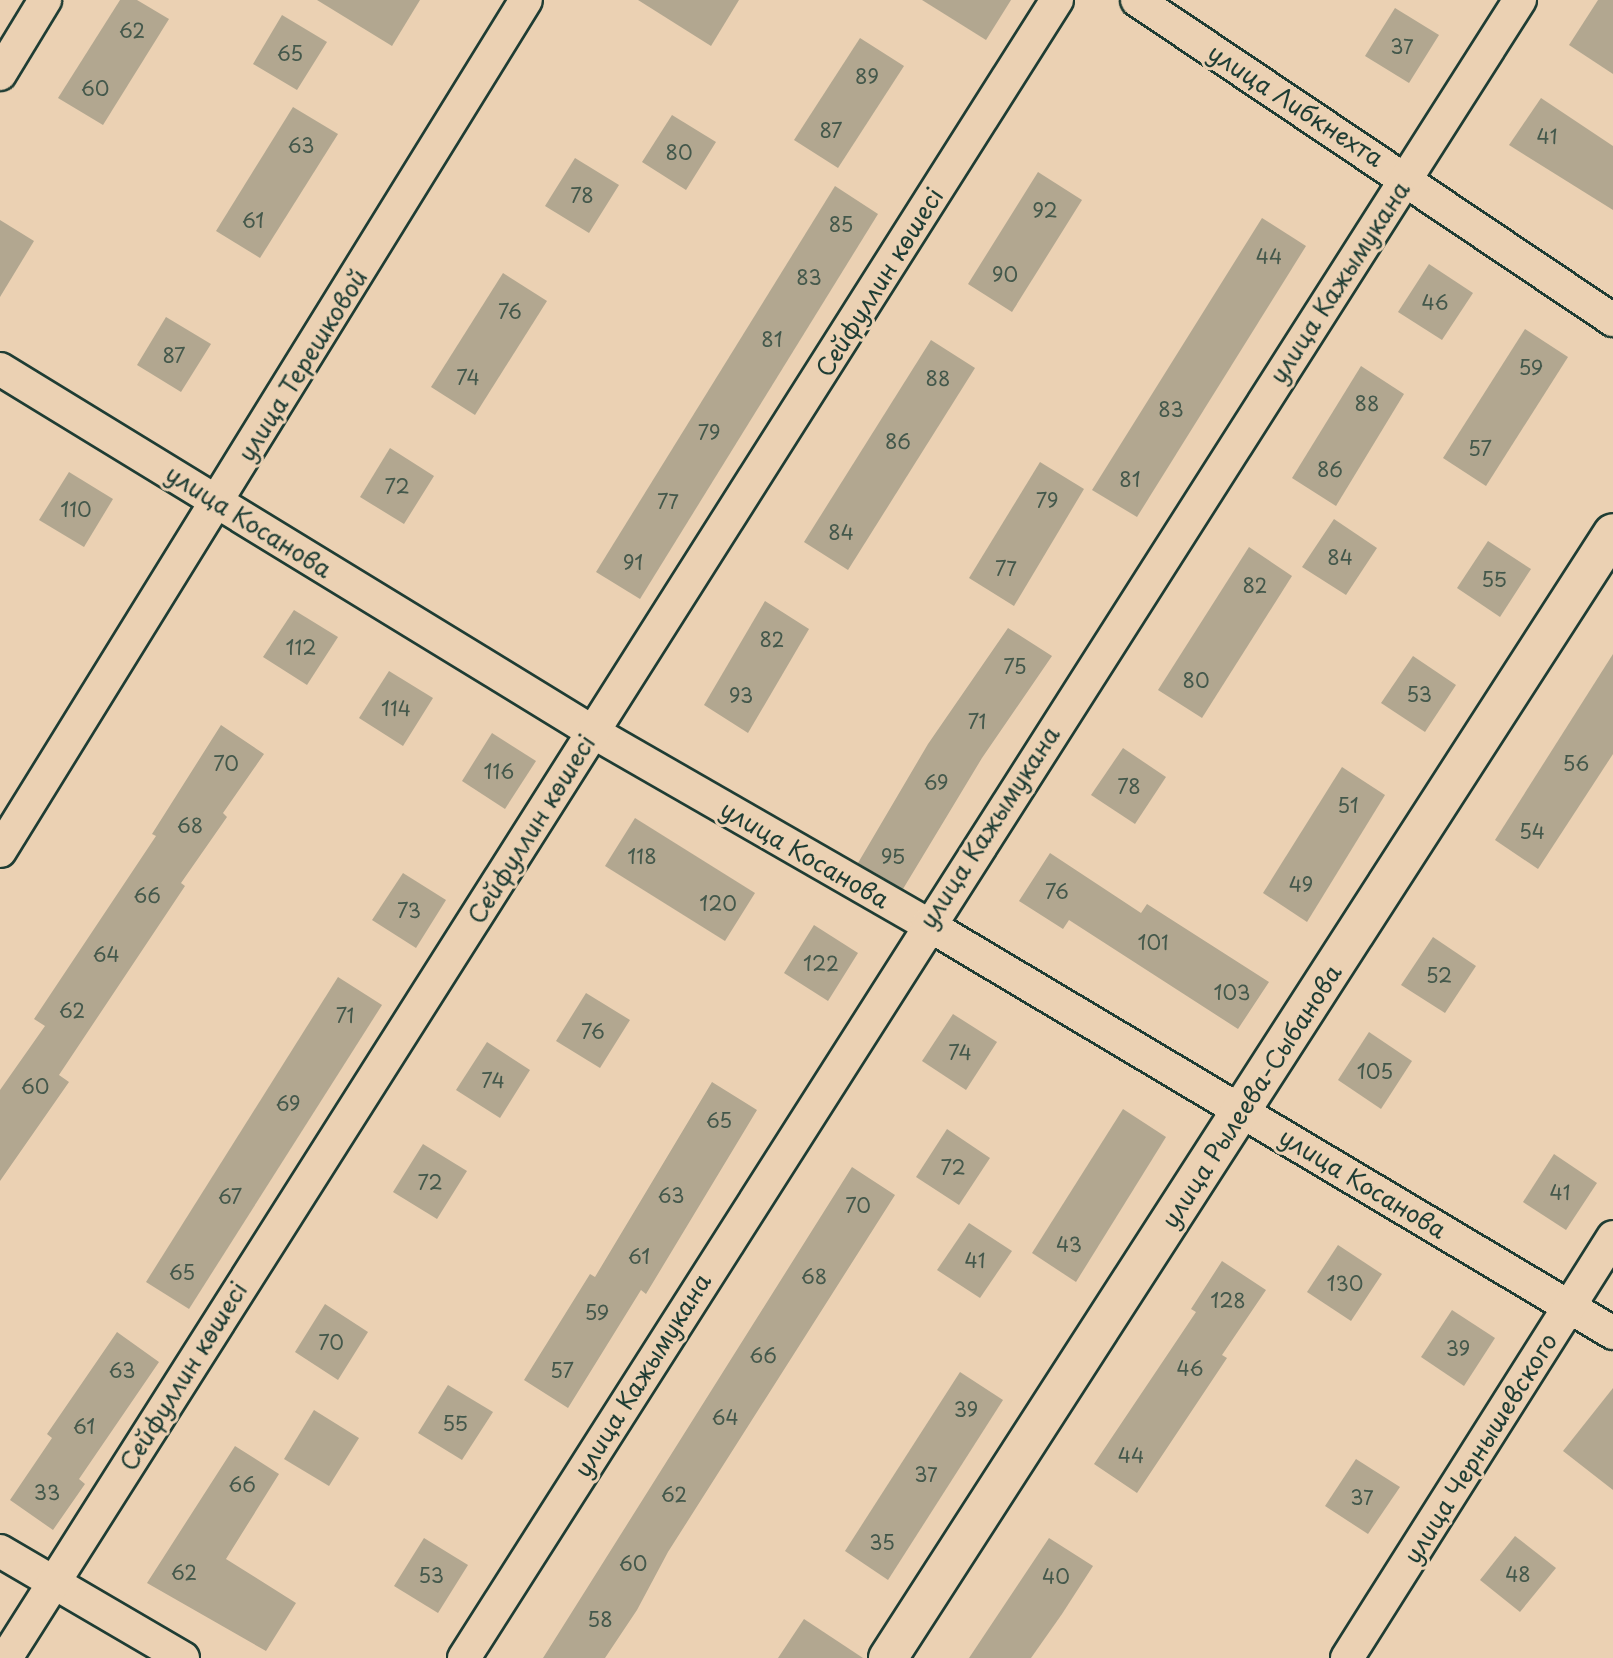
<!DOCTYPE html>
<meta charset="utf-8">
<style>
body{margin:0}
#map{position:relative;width:1613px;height:1658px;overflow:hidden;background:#ebd1b3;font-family:"Playpen Sans",sans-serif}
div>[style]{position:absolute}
.building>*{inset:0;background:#b2a790}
.roads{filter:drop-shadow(2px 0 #1f3d34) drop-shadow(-2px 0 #1f3d34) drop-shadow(0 2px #1f3d34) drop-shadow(0 -2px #1f3d34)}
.minor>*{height:32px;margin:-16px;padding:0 16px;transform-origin:16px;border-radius:16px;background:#ebd1b3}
.tertiary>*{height:38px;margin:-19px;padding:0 19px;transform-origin:19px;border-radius:19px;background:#ebd1b3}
span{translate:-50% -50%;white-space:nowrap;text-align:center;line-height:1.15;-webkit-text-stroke:6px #ebd1b3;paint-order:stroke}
.number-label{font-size:20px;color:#44584b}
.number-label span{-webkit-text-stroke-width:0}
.street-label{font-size:24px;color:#1f3d34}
</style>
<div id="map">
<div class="building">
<div style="clip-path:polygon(120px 0,137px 0,169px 19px,103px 125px,58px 98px)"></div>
<div style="clip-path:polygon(317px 0,420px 0,392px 46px)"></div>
<div style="clip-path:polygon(638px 0,739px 0,711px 46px)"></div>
<div style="clip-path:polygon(922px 0,1011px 0,986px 40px)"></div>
<div style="clip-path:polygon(1598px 0,1613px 0,1613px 74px,1569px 45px)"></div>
<div style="clip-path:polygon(1395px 8px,1439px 35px,1409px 83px,1365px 56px)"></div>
<div style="clip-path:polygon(282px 15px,327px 42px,297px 90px,253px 64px)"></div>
<div style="clip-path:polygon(860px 38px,904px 66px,838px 168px,794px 140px)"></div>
<div style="clip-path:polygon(1541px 98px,1613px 146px,1613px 210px,1509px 145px)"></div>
<div style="clip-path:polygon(293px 107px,338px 134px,260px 258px,216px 231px)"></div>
<div style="clip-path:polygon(672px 115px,716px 142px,686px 190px,642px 162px)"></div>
<div style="clip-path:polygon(575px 158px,619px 185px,589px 233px,545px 206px)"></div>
<div style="clip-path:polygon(1038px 172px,1082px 200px,1012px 312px,968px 284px)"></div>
<div style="clip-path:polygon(835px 186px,878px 214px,640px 599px,596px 572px)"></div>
<div style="clip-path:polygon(1262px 218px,1306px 246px,1137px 517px,1092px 490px)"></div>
<div style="clip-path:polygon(0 220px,34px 241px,0 297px)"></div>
<div style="clip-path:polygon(1429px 264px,1473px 293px,1442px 340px,1398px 312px)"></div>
<div style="clip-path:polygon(503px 273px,547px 301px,475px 415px,431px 387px)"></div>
<div style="clip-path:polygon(166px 317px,211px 344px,181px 392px,137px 365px)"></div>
<div style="clip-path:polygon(1525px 329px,1568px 357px,1486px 486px,1443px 458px)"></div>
<div style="clip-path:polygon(931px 340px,975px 368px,848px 570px,804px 542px)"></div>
<div style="clip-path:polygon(1361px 366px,1404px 394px,1336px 506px,1292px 478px)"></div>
<div style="clip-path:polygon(390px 448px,434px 476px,404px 524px,360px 497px)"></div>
<div style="clip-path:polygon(1040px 462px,1084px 489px,1014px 606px,969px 578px)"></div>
<div style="clip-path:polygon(69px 472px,113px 499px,84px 547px,39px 520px)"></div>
<div style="clip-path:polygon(1334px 519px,1377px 548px,1346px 595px,1302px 567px)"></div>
<div style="clip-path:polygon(1488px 541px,1531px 569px,1500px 617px,1457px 588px)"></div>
<div style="clip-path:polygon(1249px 547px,1292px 576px,1202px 718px,1158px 690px)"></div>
<div style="clip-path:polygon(765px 601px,809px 629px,748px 733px,704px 705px)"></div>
<div style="clip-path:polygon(294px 610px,338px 637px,307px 685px,263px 657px)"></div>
<div style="clip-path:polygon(1008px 628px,1052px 656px,982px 758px,903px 889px,858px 863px,928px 744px)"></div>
<div style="clip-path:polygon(1613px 654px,1613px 754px,1538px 869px,1495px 840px)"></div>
<div style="clip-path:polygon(1413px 656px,1456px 685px,1425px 732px,1381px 703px)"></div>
<div style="clip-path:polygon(389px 671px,433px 698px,403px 746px,359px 718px)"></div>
<div style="clip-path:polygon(221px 725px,264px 754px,223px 813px,227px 817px,181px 883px,185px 886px,59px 1075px,69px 1082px,0 1181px,0 1090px,45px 1026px,34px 1019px,156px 836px,152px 834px)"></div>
<div style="clip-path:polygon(492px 733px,536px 761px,505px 809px,462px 781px)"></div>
<div style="clip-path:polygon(1123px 748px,1166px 777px,1135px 824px,1091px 795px)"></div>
<div style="clip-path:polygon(1342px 767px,1385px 795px,1307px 922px,1263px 893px)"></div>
<div style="clip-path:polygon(635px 818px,755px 893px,725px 941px,605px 866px)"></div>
<div style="clip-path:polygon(1050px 853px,1141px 913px,1147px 904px,1269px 982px,1238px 1029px,1069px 920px,1063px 929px,1019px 901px)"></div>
<div style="clip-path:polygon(403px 873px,446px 900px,416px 948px,372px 920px)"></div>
<div style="clip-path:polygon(814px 925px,858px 953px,828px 1001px,784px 973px)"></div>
<div style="clip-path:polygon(1433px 937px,1476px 966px,1445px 1013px,1401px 985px)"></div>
<div style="clip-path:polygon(338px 977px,382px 1005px,189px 1309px,146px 1282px)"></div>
<div style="clip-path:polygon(586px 993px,630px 1020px,600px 1068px,556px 1041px)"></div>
<div style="clip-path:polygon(953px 1014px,997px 1042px,966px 1090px,922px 1061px)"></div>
<div style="clip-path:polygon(1369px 1032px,1412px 1061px,1381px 1109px,1338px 1080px)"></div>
<div style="clip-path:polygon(487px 1042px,530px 1070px,500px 1118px,456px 1090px)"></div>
<div style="clip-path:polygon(712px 1082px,757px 1110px,646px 1294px,641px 1290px,568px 1408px,524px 1380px,590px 1274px,595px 1277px)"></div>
<div style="clip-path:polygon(1123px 1109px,1166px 1137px,1076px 1282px,1032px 1253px)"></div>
<div style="clip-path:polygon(947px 1129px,990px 1158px,959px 1205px,916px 1177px)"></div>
<div style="clip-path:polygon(423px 1144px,467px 1171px,437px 1219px,393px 1192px)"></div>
<div style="clip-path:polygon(1554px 1154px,1597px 1183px,1566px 1230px,1523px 1202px)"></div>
<div style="clip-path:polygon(852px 1167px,895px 1195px,668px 1552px,637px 1610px,605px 1658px,543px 1658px)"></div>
<div style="clip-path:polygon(969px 1223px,1012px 1251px,980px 1298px,937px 1270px)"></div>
<div style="clip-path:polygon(1338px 1245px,1382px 1274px,1351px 1321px,1307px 1292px)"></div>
<div style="clip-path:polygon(1222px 1261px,1266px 1290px,1222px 1355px,1227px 1358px,1137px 1493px,1094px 1464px,1196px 1312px,1191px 1309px)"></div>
<div style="clip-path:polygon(325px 1304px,368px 1332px,338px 1380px,295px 1352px)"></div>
<div style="clip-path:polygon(1452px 1310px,1495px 1338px,1464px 1386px,1421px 1357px)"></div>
<div style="clip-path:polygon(117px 1332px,159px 1362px,79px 1479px,85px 1484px,53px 1530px,10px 1500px,52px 1438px,47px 1434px)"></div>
<div style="clip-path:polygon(960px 1372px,1003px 1400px,888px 1580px,845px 1551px)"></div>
<div style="clip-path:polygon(448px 1385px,493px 1412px,462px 1460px,418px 1433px)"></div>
<div style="clip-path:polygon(1613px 1388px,1613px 1490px,1563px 1451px)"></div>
<div style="clip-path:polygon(314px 1410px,359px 1438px,329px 1486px,284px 1459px)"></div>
<div style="clip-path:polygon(235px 1446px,279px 1474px,226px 1559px,296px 1603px,266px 1651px,147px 1583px)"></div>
<div style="clip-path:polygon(1356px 1459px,1400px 1487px,1368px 1534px,1325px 1506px)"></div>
<div style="clip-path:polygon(1515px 1536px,1556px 1568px,1520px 1612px,1480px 1580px)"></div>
<div style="clip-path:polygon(424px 1538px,468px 1565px,438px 1613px,394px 1586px)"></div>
<div style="clip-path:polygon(1049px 1538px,1093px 1566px,1062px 1614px,1031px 1658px,969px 1658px)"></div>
<div style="clip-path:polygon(804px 1619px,863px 1658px,778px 1658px)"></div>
</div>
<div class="roads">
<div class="minor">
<div style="left:1137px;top:0;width:574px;rotate:33.91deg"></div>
<div style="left:0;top:74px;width:87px;rotate:-58.7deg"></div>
<div style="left:0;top:369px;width:695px;rotate:31.47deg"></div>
<div style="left:593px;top:732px;width:385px;rotate:29.9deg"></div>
<div style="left:927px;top:924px;width:799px;rotate:30.8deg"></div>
<div style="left:0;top:851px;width:1000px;rotate:-58.28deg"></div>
<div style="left:0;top:1551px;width:212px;rotate:30.3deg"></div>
<div style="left:6px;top:1658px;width:1963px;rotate:-57.63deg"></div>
<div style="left:464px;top:1658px;width:1966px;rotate:-57.51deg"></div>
<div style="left:1347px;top:1658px;width:498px;rotate:-57.7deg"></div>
</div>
<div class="tertiary">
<div style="left:888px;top:1658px;width:1338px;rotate:-57.2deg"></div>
</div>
</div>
<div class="number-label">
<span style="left:132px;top:30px">62</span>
<span style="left:1402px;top:46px">37</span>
<span style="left:290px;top:53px">65</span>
<span style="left:867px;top:76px">89</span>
<span style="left:95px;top:88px">60</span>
<span style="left:831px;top:130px">87</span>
<span style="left:1547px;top:136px">41</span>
<span style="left:301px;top:145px">63</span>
<span style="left:679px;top:152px">80</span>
<span style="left:582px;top:195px">78</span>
<span style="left:1045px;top:210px">92</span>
<span style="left:253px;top:220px">61</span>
<span style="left:841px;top:224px">85</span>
<span style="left:1269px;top:256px">44</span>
<span style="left:1005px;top:274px">90</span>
<span style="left:809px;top:277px">83</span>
<span style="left:1435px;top:302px">46</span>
<span style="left:510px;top:311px">76</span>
<span style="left:772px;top:339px">81</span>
<span style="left:174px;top:355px">87</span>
<span style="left:1531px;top:367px">59</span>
<span style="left:468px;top:377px">74</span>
<span style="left:938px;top:378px">88</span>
<span style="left:1367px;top:403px">88</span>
<span style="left:1171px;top:409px">83</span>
<span style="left:709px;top:432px">79</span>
<span style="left:898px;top:441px">86</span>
<span style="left:1480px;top:448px">57</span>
<span style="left:1330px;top:469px">86</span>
<span style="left:1130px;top:479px">81</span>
<span style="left:397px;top:486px">72</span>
<span style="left:1047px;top:500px">79</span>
<span style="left:668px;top:501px">77</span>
<span style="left:76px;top:509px">110</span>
<span style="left:841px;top:532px">84</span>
<span style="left:1340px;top:557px">84</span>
<span style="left:633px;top:562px">91</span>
<span style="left:1006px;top:568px">77</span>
<span style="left:1494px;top:579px">55</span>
<span style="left:1255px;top:585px">82</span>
<span style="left:772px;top:639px">82</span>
<span style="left:301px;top:647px">112</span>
<span style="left:1015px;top:666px">75</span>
<span style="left:1196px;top:680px">80</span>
<span style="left:1419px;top:694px">53</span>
<span style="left:741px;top:695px">93</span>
<span style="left:396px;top:708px">114</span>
<span style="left:977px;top:721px">71</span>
<span style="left:226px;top:763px">70</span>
<span style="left:1576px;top:763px">56</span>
<span style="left:499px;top:771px">116</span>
<span style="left:936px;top:782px">69</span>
<span style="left:1129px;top:786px">78</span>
<span style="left:1348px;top:805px">51</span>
<span style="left:190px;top:825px">68</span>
<span style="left:1532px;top:831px">54</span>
<span style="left:642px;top:856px">118</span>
<span style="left:893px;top:856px">95</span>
<span style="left:1301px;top:884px">49</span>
<span style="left:1057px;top:891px">76</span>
<span style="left:147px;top:895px">66</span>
<span style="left:718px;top:903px">120</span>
<span style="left:409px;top:910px">73</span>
<span style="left:1153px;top:942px">101</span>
<span style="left:106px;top:954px">64</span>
<span style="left:821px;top:963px">122</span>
<span style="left:1439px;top:975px">52</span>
<span style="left:1232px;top:992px">103</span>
<span style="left:72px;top:1010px">62</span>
<span style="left:345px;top:1015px">71</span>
<span style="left:593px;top:1031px">76</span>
<span style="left:960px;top:1052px">74</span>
<span style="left:1375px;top:1071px">105</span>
<span style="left:493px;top:1080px">74</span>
<span style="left:35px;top:1086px">60</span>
<span style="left:288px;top:1103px">69</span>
<span style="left:719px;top:1120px">65</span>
<span style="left:953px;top:1167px">72</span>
<span style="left:430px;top:1182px">72</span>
<span style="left:1560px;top:1192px">41</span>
<span style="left:671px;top:1195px">63</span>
<span style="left:230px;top:1196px">67</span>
<span style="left:858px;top:1205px">70</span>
<span style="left:1069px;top:1244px">43</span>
<span style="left:639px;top:1256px">61</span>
<span style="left:975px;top:1260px">41</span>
<span style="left:182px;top:1272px">65</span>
<span style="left:814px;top:1276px">68</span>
<span style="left:1345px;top:1283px">130</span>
<span style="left:1228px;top:1300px">128</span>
<span style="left:597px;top:1312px">59</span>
<span style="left:331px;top:1342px">70</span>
<span style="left:1458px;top:1348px">39</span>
<span style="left:763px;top:1355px">66</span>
<span style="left:1190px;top:1368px">46</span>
<span style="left:122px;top:1370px">63</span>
<span style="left:562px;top:1370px">57</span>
<span style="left:966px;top:1409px">39</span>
<span style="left:725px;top:1417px">64</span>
<span style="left:455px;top:1423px">55</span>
<span style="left:84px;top:1426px">61</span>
<span style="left:1131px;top:1455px">44</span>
<span style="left:926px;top:1474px">37</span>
<span style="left:242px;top:1484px">66</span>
<span style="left:47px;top:1492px">33</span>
<span style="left:674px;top:1494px">62</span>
<span style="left:1362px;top:1497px">37</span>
<span style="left:882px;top:1542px">35</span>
<span style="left:633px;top:1563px">60</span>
<span style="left:184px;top:1572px">62</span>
<span style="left:1518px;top:1574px">48</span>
<span style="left:431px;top:1575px">53</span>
<span style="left:1056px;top:1576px">40</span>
<span style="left:600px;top:1619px">58</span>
</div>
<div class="street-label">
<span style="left:1296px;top:105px;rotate:33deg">улица Либкнехта</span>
<span style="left:879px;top:282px;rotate:-58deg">Сейфуллин көшесі</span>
<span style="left:1339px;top:282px;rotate:-57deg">улица Кажымукана</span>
<span style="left:302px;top:365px;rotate:-58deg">улица Терешковой</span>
<span style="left:249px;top:521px;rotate:32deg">улица Косанова</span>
<span style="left:989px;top:827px;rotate:-57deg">улица Кажымукана</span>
<span style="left:531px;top:829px;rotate:-58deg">Сейфуллин көшесі</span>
<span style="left:805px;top:854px;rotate:30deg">улица Косанова</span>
<span style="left:1251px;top:1096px;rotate:-57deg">улица Рылеева-Сыбанова</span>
<span style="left:1363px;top:1183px;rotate:31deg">улица Косанова</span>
<span style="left:642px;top:1375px;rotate:-58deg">улица Кажымукана</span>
<span style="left:183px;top:1376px;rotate:-58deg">Сейфуллин көшесі</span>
<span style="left:1480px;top:1448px;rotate:-58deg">улица Чернышевского</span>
</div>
</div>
